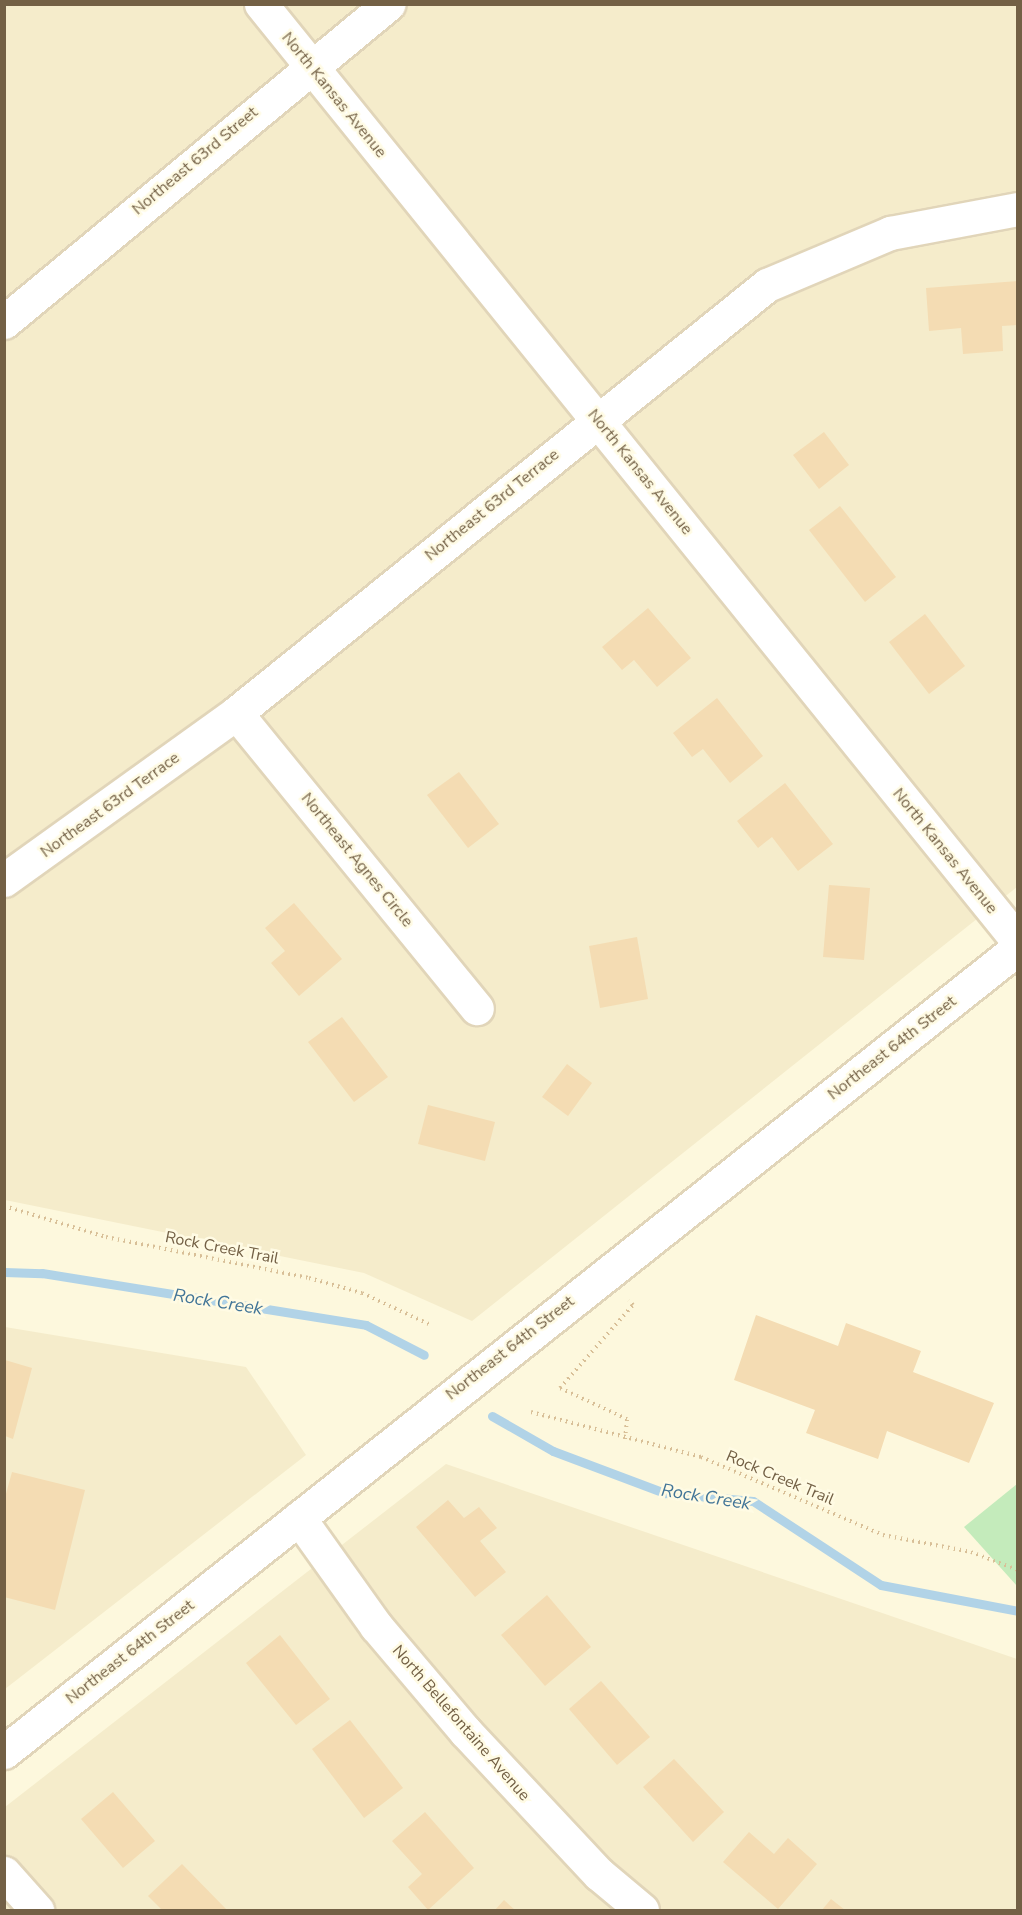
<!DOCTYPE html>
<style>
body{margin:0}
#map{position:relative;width:1022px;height:1915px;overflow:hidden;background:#fdf8dd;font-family:"Nunito Sans",sans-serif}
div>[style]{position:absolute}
.residential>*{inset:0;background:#f5eccb}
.green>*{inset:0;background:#c4ebbb}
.stream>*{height:9px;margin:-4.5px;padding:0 4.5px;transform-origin:4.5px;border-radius:4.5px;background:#b1d3e7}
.building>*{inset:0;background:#f4dcb3}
.path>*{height:4px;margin-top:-2px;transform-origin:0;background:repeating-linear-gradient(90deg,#d8bf97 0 1.5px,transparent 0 6px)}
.roads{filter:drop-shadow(2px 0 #e1d5b9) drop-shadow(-2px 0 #e1d5b9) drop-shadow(0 2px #e1d5b9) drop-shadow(0 -2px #e1d5b9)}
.street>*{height:33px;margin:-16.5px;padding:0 16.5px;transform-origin:16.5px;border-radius:16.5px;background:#fff}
.secondary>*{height:33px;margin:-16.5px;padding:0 16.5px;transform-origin:16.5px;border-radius:16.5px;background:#fff}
span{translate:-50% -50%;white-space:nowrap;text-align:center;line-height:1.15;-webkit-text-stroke:5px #fffbe4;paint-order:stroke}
.street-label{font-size:16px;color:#736045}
.water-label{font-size:18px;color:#427597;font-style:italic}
.frame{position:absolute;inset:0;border:6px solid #736045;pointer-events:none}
</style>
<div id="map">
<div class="residential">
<div style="clip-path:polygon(4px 5px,1017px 5px,1017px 887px,472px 1321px,364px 1273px,5px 1200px)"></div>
<div style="clip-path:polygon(5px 1327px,246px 1367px,306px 1455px,5px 1689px)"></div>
<div style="clip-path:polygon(446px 1464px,1017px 1659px,1017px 1910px,5px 1910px,5px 1807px)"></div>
</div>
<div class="green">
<div style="clip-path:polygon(1017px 1484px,1017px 1586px,964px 1527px)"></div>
</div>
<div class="stream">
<div style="left:4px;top:1272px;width:38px;rotate:2deg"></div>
<div style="left:42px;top:1273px;width:328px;rotate:9.1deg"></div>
<div style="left:366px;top:1325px;width:65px;rotate:27.3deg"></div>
<div style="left:492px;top:1416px;width:70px;rotate:29.8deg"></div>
<div style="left:553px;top:1451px;width:120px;rotate:20.6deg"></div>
<div style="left:665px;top:1493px;width:88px;rotate:5.2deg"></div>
<div style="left:753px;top:1501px;width:153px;rotate:33.3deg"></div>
<div style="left:881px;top:1585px;width:139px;rotate:10.7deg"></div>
</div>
<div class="building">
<div style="clip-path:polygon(1018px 281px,1018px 325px,1002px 326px,1003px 351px,963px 354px,961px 328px,929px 331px,926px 288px)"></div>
<div style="clip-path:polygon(824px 432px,849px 465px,819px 489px,793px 455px)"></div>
<div style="clip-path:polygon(840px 506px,896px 577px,865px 602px,809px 530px)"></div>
<div style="clip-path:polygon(648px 608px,691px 658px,657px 687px,634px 660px,622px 670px,602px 647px)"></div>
<div style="clip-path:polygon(925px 614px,965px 666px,929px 694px,889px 642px)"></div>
<div style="clip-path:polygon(717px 698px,763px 756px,730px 783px,703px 749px,692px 757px,673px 733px)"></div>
<div style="clip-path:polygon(459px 772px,499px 824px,468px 848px,427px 795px)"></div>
<div style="clip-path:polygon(785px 783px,833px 844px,798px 871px,772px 837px,758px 848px,737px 821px)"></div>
<div style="clip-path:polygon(829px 885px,870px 888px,864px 960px,823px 957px)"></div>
<div style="clip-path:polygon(294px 903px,342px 959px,299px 996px,271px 963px,285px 951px,265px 928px)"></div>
<div style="clip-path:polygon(637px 937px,648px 999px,600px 1008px,589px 946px)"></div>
<div style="clip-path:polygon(342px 1017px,388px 1077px,354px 1102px,308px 1042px)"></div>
<div style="clip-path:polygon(567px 1064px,592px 1083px,568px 1116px,542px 1097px)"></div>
<div style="clip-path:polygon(428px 1105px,495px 1122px,485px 1161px,418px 1144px)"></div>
<div style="clip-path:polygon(756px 1315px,838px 1346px,846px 1323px,921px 1351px,913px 1372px,994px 1403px,969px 1463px,887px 1431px,878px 1459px,806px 1433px,815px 1410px,734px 1380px)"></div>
<div style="clip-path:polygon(5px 1360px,32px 1368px,13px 1439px,5px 1436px)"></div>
<div style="clip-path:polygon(12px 1472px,85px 1490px,55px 1610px,4px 1597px,4px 1501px)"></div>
<div style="clip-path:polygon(448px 1500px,464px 1518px,479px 1507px,497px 1528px,480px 1541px,506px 1572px,475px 1597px,416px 1527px)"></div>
<div style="clip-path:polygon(547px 1595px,591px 1647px,545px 1686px,501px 1635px)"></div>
<div style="clip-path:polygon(280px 1635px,330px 1699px,296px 1725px,246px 1663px)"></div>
<div style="clip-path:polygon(601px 1681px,650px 1737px,617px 1765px,569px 1709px)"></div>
<div style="clip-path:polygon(350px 1720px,403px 1788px,364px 1818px,312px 1749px)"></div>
<div style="clip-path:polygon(674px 1759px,724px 1812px,693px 1842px,643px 1787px)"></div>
<div style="clip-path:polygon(113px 1792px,155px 1841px,123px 1868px,81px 1819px)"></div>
<div style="clip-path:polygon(425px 1812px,474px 1868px,428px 1910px,408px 1887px,422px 1874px,392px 1841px)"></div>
<div style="clip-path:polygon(749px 1832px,774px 1854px,788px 1838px,817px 1864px,778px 1909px,723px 1862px)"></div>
<div style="clip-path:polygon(182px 1864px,227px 1910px,162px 1910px,148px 1896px)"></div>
<div style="clip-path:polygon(831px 1899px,845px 1910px,822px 1910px)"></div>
<div style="clip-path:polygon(504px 1900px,515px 1910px,495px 1910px)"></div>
</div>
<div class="path">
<div style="left:4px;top:1206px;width:107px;rotate:16.9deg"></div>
<div style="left:106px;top:1237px;width:207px;rotate:11.4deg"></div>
<div style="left:309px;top:1278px;width:55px;rotate:15.8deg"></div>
<div style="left:362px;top:1293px;width:76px;rotate:24.9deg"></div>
<div style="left:531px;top:1412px;width:176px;rotate:14.8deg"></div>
<div style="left:701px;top:1457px;width:198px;rotate:23.2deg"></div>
<div style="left:883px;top:1535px;width:90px;rotate:10.9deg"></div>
<div style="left:971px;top:1552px;width:50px;rotate:21deg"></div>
<div style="left:625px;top:1439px;width:20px;rotate:-84deg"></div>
<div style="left:627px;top:1419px;width:74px;rotate:-155.2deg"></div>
<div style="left:560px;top:1388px;width:111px;rotate:-48.7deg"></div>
<div style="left:633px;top:1305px;width:6px;rotate:-135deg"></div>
</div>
<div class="roads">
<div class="street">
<div style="left:261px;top:4px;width:1205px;rotate:51.07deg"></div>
<div style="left:4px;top:322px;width:499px;rotate:-39.6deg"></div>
<div style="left:236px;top:713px;width:381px;rotate:50.8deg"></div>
<div style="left:4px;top:880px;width:286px;rotate:-35.7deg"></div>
<div style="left:236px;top:713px;width:682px;rotate:-38.87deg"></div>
<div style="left:767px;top:285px;width:134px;rotate:-22.9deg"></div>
<div style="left:890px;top:233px;width:130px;rotate:-10.6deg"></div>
<div style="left:299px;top:1518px;width:133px;rotate:54.5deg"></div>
<div style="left:376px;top:1626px;width:138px;rotate:49.7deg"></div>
<div style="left:465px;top:1731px;width:196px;rotate:46.9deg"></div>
<div style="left:599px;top:1874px;width:56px;rotate:39.9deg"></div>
<div style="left:4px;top:1873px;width:50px;rotate:48.3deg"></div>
</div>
<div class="secondary">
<div style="left:4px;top:1752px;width:1294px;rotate:-38.41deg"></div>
</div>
</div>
<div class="street-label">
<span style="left:334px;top:95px;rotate:51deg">North Kansas Avenue</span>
<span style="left:195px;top:161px;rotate:-40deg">Northeast 63rd Street</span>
<span style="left:640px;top:472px;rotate:51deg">North Kansas Avenue</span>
<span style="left:492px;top:505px;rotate:-39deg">Northeast 63rd Terrace</span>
<span style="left:110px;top:805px;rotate:-36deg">Northeast 63rd Terrace</span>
<span style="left:945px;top:851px;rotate:51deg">North Kansas Avenue</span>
<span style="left:357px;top:860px;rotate:51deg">Northeast Agnes Circle</span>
<span style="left:892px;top:1048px;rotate:-38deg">Northeast 64th Street</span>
<span style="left:222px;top:1248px;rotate:11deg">Rock Creek Trail</span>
<span style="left:510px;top:1348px;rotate:-38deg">Northeast 64th Street</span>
<span style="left:780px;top:1478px;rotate:23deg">Rock Creek Trail</span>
<span style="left:130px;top:1652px;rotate:-38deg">Northeast 64th Street</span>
<span style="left:461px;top:1723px;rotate:49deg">North Bellefontaine Avenue</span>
</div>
<div class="water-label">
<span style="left:218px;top:1302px;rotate:9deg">Rock Creek</span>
<span style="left:706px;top:1497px;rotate:9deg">Rock Creek</span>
</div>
<div class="frame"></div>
</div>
